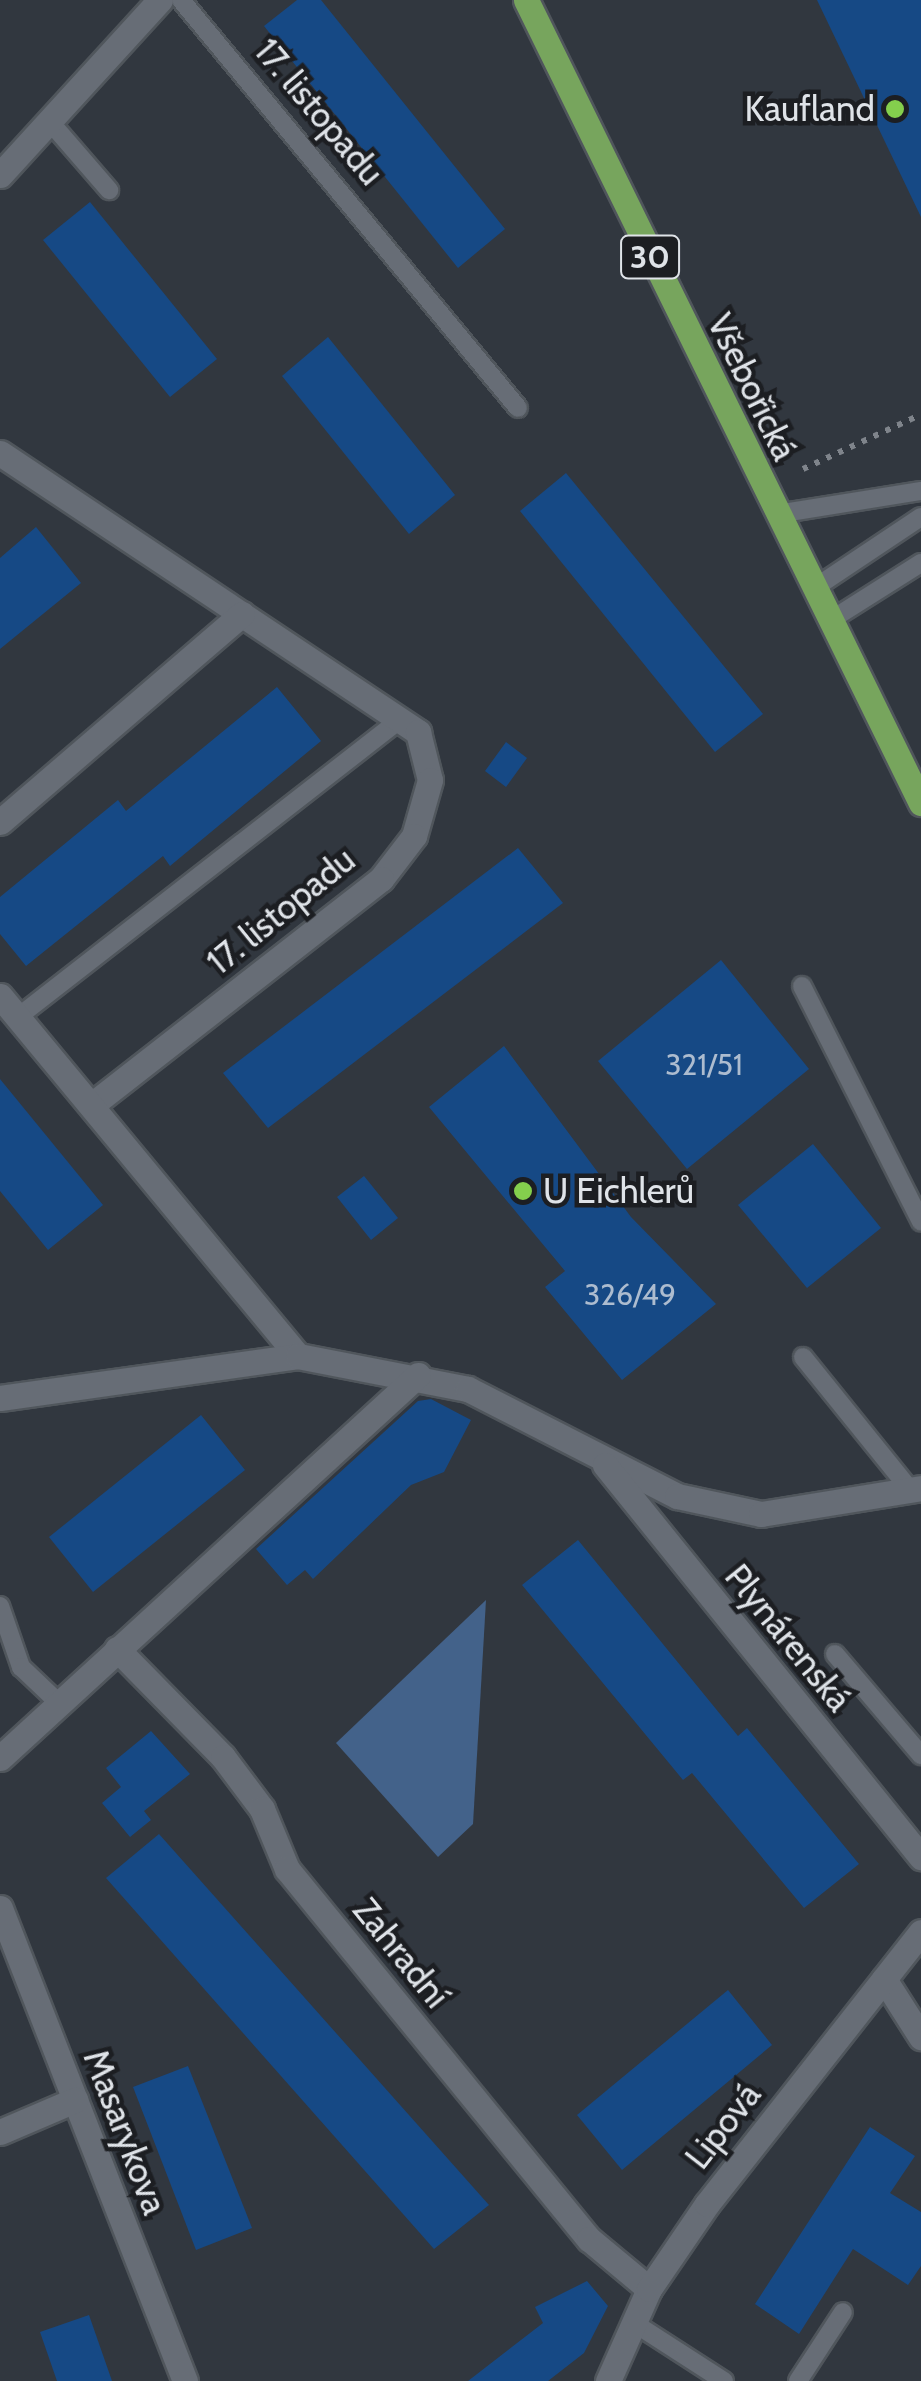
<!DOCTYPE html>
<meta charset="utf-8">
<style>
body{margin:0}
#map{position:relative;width:921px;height:2381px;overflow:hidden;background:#31373f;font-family:Cabin,sans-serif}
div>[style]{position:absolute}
.green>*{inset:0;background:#43628a}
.building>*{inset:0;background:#164985}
.path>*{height:6px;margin-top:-3px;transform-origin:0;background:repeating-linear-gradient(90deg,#7f848b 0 5px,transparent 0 13px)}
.roads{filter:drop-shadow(2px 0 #50565c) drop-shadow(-2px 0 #50565c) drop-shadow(0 2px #50565c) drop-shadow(0 -2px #50565c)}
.lane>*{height:18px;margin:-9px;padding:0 9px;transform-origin:9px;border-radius:9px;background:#676d76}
.street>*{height:25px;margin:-12.5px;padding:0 12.5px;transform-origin:12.5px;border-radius:12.5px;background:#676d76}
.primary>*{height:25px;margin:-12.5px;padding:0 12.5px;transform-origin:12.5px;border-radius:12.5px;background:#77a55d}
.dots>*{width:28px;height:28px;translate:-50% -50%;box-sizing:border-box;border:5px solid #1c1e22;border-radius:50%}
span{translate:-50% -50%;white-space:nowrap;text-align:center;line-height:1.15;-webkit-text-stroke:9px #1c1e22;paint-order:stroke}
.number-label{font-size:30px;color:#adbccf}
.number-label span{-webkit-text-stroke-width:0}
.shield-label span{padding:2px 8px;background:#1c1e22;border:2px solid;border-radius:8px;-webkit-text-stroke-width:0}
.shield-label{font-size:32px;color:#dfe3e8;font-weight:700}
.poi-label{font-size:35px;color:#dfe3e8}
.right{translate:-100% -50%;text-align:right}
.left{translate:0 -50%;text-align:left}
.street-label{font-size:35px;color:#dfe3e8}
</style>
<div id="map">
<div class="green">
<div style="clip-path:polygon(486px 1600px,473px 1824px,438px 1857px,336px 1743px)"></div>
</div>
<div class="building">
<div style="clip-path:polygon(297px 0,321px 0,505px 229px,458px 268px,264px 26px)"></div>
<div style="clip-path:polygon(817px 0,921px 0,921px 217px)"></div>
<div style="clip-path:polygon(90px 202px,217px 359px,170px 397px,43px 240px)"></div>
<div style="clip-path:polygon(328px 337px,455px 495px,409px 534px,282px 376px)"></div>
<div style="clip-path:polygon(566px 473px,763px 714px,715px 752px,520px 511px)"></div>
<div style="clip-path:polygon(36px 527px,81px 583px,0 649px,0 558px)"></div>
<div style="clip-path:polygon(277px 687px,321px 741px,170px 866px,163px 856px,26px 966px,0 934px,0 897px,118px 800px,126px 811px)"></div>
<div style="clip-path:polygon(506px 742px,527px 758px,506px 787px,485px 771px)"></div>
<div style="clip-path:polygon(518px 848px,563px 903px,268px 1128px,223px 1073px)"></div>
<div style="clip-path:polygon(721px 960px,809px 1069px,687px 1169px,598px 1061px)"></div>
<div style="clip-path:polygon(504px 1046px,631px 1217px,716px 1304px,622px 1380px,545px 1287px,565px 1271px,429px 1107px)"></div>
<div style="clip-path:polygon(0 1079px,103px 1205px,48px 1250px,0 1191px)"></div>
<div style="clip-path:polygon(813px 1144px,881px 1228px,807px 1288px,738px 1205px)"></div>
<div style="clip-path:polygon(364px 1176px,398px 1218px,371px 1240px,337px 1197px)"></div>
<div style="clip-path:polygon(431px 1399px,471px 1420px,444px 1472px,411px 1485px,313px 1579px,305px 1570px,287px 1585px,256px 1549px,418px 1401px)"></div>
<div style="clip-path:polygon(201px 1415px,245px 1470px,93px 1592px,49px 1537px)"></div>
<div style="clip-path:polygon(578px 1540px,738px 1736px,747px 1728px,859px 1864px,804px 1908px,692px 1773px,683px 1780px,522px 1585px)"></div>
<div style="clip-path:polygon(151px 1731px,190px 1774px,144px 1811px,151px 1820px,130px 1837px,102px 1803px,121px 1787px,106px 1768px)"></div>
<div style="clip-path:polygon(159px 1834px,489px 2205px,434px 2249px,106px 1878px)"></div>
<div style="clip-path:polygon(728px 1990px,772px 2045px,622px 2170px,577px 2115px)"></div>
<div style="clip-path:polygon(188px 2066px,252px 2228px,196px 2250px,133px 2087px)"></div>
<div style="clip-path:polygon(870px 2127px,915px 2156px,890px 2193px,921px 2212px,921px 2266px,908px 2285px,853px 2249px,799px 2334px,755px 2304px)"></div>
<div style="clip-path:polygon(587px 2281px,608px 2306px,584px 2353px,548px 2381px,468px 2381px,543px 2323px,535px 2307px)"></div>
<div style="clip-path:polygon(89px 2315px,112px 2381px,57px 2381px,40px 2332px)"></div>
</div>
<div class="path">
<div style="left:803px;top:469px;width:129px;rotate:-24.8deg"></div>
</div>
<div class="roads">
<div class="lane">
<div style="left:181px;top:0;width:529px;rotate:50.44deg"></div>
<div style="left:51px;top:123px;width:89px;rotate:49.1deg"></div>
<div style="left:777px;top:514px;width:146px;rotate:-9.1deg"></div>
<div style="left:816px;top:587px;width:126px;rotate:-33.7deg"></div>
<div style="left:834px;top:618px;width:103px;rotate:-32.3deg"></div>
<div style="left:802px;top:986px;width:264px;rotate:63.2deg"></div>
<div style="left:18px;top:1017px;width:484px;rotate:-37.9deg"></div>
<div style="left:803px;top:1357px;width:172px;rotate:51.1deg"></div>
<div style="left:0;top:1606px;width:65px;rotate:71deg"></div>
<div style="left:21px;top:1667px;width:54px;rotate:43.5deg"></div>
<div style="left:835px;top:1654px;width:133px;rotate:49.6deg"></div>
<div style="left:634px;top:2323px;width:107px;rotate:32.8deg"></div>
<div style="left:798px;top:2381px;width:82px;rotate:-56.9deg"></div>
</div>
<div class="street">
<div style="left:0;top:175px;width:237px;rotate:-47.6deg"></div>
<div style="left:0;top:453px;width:503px;rotate:33.72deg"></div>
<div style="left:418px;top:732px;width:49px;rotate:76deg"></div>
<div style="left:430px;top:780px;width:58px;rotate:105.9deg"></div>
<div style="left:414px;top:836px;width:54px;rotate:127.5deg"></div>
<div style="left:381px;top:879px;width:367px;rotate:142deg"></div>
<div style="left:0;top:822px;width:319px;rotate:-40.7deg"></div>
<div style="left:0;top:996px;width:467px;rotate:50.4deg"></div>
<div style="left:0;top:1398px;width:301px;rotate:-8deg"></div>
<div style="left:298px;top:1356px;width:173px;rotate:11deg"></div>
<div style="left:468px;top:1389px;width:235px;rotate:27.1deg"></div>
<div style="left:677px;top:1496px;width:86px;rotate:12.1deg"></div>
<div style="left:761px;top:1514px;width:162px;rotate:-9.2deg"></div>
<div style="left:605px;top:1465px;width:504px;rotate:51.13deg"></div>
<div style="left:117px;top:1649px;width:151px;rotate:45.5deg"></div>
<div style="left:223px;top:1757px;width:65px;rotate:53.1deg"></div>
<div style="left:262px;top:1809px;width:65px;rotate:67.4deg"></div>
<div style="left:287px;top:1869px;width:478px;rotate:50.8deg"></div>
<div style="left:589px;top:2239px;width:78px;rotate:39.8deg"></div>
<div style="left:0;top:1758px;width:567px;rotate:-42.5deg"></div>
<div style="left:0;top:1908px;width:508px;rotate:68.64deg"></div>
<div style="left:884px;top:1979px;width:69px;rotate:57.5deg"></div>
<div style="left:0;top:2132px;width:82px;rotate:-23.1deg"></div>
<div style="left:608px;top:2381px;width:101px;rotate:-66deg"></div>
<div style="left:649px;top:2289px;width:103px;rotate:-55.7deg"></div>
<div style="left:707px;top:2204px;width:346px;rotate:-51.8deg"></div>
</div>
<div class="primary">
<div style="left:526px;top:0;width:895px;rotate:63.81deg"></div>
</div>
</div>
<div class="dots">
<div style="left:895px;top:109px;background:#84cf4d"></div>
<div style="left:523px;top:1191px;background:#84cf4d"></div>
</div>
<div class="number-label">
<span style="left:704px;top:1065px">321/51</span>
<span style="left:630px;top:1295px">326/49</span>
</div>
<div class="shield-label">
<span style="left:650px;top:257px">30</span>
</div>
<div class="poi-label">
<span class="right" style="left:875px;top:109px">Kaufland</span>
<span class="left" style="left:543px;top:1191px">U Eichlerů</span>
</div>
<div class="street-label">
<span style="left:319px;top:112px;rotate:50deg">17. listopadu</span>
<span style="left:752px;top:387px;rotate:64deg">Všebořická</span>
<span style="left:281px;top:911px;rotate:-39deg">17. listopadu</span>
<span style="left:788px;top:1638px;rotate:51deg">Plynárenská</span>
<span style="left:401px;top:1953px;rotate:51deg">Zahradní</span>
<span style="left:723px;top:2126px;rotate:-52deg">Lipová</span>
<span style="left:125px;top:2132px;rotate:69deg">Masarykova</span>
</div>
</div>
